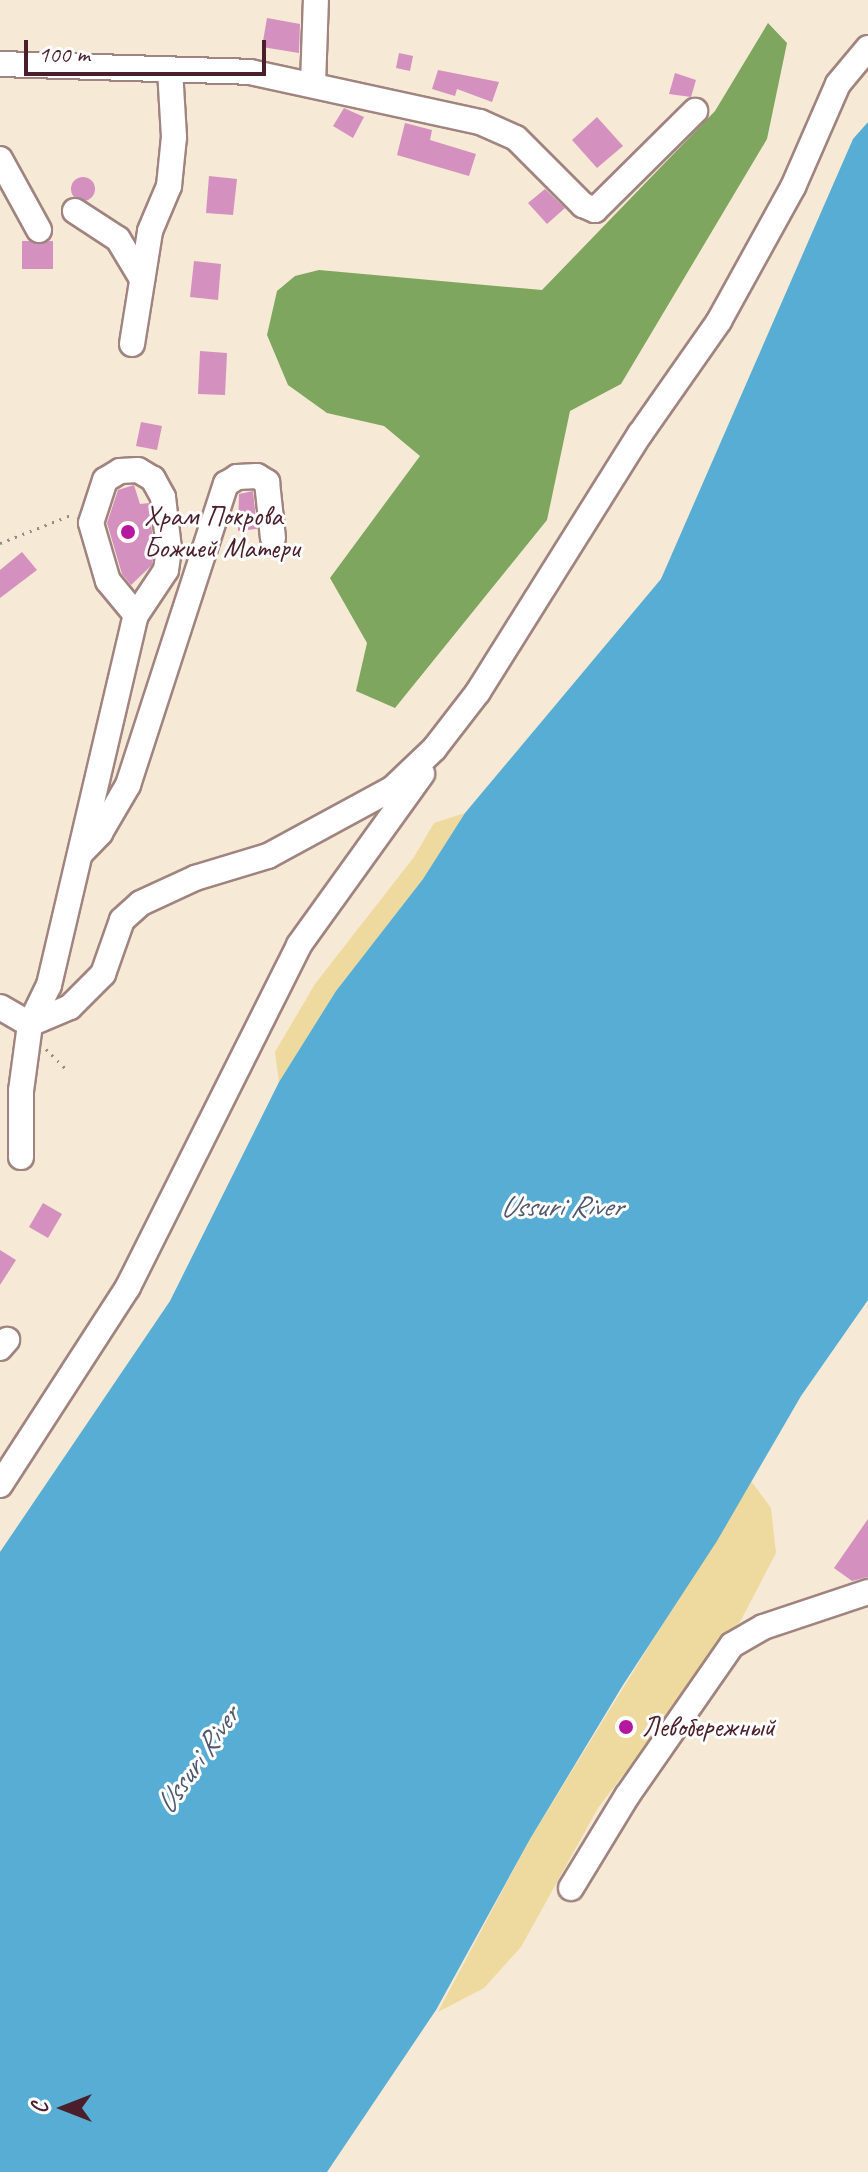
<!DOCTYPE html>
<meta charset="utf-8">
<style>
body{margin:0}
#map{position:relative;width:868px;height:2172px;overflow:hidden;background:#f6e9d5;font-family:Caveat,sans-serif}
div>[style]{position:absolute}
.forest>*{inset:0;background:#7ea65e}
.sand>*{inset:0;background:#eeda9e}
.water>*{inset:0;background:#57add3}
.building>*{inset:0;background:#d491bf}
.round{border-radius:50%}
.path>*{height:3px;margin-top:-1.5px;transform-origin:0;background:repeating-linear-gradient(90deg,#a08480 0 2px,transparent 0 8px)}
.roads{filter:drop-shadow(2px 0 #a08480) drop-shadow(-2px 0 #a08480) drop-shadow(0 2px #a08480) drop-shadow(0 -2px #a08480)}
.minor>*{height:24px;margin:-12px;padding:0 12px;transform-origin:12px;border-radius:12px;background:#fff}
.dots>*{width:22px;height:22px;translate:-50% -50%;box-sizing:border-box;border:4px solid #fff;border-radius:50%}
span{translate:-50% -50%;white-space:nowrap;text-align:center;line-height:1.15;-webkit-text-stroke:6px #fff;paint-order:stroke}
.poi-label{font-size:28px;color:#4a1f2b}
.left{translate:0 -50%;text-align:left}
.water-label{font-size:30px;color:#4f586e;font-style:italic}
.north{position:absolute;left:24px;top:2068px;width:80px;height:80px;-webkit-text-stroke:6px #fff;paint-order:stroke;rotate:270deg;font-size:22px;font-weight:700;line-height:32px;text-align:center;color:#4a1f2b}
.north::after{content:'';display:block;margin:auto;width:28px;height:36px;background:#4a1f2b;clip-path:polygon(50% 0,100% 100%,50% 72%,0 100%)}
.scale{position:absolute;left:24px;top:40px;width:242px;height:36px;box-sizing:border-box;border:4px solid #4a1f2b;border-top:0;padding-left:10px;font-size:24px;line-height:28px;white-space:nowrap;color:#4a1f2b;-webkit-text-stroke:6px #fff;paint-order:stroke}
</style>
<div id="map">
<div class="forest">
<div style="clip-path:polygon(768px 23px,787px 43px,767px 139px,621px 384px,570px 411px,547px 520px,395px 708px,356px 691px,367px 643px,330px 578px,420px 456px,384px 426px,327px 413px,288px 385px,267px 335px,277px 291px,295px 276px,319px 270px,542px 290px,715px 111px)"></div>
</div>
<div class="sand">
<div style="clip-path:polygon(465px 813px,423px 879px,336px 991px,279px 1082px,275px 1052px,315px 984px,414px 857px,434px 823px)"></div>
<div style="clip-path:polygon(751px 1481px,771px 1508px,776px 1553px,741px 1620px,598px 1808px,521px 1947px,484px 1988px,438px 2012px,530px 1839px)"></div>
</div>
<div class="water">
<div style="clip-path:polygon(868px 122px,868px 1300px,801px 1396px,717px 1541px,623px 1685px,530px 1839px,436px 2010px,327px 2172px,0 2172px,0 1552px,170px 1301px,279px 1082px,336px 991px,423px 879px,465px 813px,661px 579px,853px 139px)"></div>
</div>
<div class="building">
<div style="clip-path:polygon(267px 18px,300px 24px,299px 53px,262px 47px)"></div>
<div style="clip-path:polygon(399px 53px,413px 56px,410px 71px,396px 68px)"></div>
<div style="clip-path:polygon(438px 70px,499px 82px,492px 102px,457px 89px,455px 96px,432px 89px)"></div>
<div style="clip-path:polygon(675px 73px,696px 80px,691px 97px,669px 94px)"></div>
<div style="clip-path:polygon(344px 108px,364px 117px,353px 138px,333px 126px)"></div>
<div style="clip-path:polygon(597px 117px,623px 146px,597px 168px,572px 140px)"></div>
<div style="clip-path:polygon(405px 123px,432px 130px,430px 140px,476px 154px,469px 176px,397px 155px)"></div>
<div style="clip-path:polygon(209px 176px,237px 179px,233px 215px,206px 213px)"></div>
<div class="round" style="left:71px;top:177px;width:24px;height:24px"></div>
<div style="clip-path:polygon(545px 189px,565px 208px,547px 224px,528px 203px)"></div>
<div style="clip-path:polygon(22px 241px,53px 241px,53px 269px,22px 269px)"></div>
<div style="clip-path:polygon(194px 261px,221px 264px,218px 300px,190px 297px)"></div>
<div style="clip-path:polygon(200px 351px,227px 353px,225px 395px,198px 394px)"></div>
<div style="clip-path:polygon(141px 422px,162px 426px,157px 450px,136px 446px)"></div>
<div style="clip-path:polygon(134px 485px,140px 504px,149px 503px,154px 551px,152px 565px,131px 585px,122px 574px,107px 523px,118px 490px)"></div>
<div style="clip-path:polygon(253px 491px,257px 529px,238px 531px,239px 494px)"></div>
<div style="clip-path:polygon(22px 552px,37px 570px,0 598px,0 570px)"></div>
<div style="clip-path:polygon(43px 1203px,62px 1214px,48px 1238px,29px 1227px)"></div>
<div style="clip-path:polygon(0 1250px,16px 1260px,0 1285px)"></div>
<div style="clip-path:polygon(868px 1519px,868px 1577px,852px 1581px,834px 1568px)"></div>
</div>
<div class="path">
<div style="left:0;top:543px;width:76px;rotate:-21.5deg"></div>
<div style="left:46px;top:1049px;width:28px;rotate:45deg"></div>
</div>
<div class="roads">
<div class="minor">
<div style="left:0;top:64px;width:250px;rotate:1.8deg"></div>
<div style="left:250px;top:72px;width:235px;rotate:12.3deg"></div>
<div style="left:480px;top:122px;width:39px;rotate:24deg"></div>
<div style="left:516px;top:138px;width:95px;rotate:45deg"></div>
<div style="left:583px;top:205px;width:13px;rotate:23deg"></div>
<div style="left:595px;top:210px;width:141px;rotate:-44.7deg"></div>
<div style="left:313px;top:84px;width:84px;rotate:-88deg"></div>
<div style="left:0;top:159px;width:81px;rotate:61.2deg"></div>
<div style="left:75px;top:211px;width:51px;rotate:33.1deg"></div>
<div style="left:118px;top:239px;width:47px;rotate:59deg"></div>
<div style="left:132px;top:344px;width:114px;rotate:-80.9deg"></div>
<div style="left:150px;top:231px;width:49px;rotate:-67.1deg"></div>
<div style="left:169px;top:186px;width:49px;rotate:-84.2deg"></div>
<div style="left:174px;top:137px;width:67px;rotate:-93.4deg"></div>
<div style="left:81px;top:853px;width:28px;rotate:-46deg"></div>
<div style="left:100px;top:833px;width:56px;rotate:-59.7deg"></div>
<div style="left:128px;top:785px;width:317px;rotate:-72deg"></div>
<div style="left:226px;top:484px;width:13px;rotate:-32deg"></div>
<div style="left:237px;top:477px;width:20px;rotate:-3deg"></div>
<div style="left:257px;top:476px;width:12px;rotate:31deg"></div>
<div style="left:267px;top:482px;width:56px;rotate:83.9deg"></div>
<div style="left:0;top:1007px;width:34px;rotate:30deg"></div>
<div style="left:30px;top:1024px;width:43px;rotate:-23deg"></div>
<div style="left:70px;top:1007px;width:47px;rotate:-45deg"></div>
<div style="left:103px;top:974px;width:57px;rotate:-70.6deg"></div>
<div style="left:122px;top:920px;width:25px;rotate:-42deg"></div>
<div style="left:141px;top:903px;width:60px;rotate:-24.8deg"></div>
<div style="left:195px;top:878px;width:76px;rotate:-16.8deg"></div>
<div style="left:268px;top:856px;width:142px;rotate:-28.5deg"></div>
<div style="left:393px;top:788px;width:57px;rotate:-43.6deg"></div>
<div style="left:434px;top:749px;width:72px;rotate:-52.3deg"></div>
<div style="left:478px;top:692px;width:305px;rotate:-57.9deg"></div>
<div style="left:640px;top:434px;width:138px;rotate:-55deg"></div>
<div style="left:719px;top:321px;width:153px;rotate:-61.1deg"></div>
<div style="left:793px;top:187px;width:112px;rotate:-66.4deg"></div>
<div style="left:838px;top:84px;width:47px;rotate:-50.2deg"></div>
<div style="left:21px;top:1157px;width:66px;rotate:-90deg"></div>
<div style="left:21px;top:1091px;width:68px;rotate:-82.3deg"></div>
<div style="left:30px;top:1024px;width:43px;rotate:-64deg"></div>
<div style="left:49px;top:985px;width:380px;rotate:-76.8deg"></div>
<div style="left:136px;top:615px;width:54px;rotate:-56.3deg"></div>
<div style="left:166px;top:570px;width:21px;rotate:-82deg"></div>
<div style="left:169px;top:549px;width:52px;rotate:-96.6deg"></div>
<div style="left:163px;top:497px;width:21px;rotate:-119deg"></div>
<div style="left:153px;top:479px;width:17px;rotate:-149deg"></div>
<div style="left:138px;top:470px;width:18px;rotate:177deg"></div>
<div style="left:120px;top:471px;width:17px;rotate:149deg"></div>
<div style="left:105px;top:480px;width:45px;rotate:108deg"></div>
<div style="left:91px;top:523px;width:60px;rotate:73.7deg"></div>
<div style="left:108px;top:581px;width:44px;rotate:50.5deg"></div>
<div style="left:0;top:1348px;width:11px;rotate:-49deg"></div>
<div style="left:0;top:1485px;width:236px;rotate:-57.1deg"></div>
<div style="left:128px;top:1287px;width:382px;rotate:-63.4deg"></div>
<div style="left:299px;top:945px;width:211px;rotate:-54.3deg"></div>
<div style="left:571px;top:1888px;width:108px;rotate:-58.7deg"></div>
<div style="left:627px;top:1796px;width:184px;rotate:-55.2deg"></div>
<div style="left:732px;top:1645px;width:36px;rotate:-30deg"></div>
<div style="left:763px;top:1627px;width:111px;rotate:-18.4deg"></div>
</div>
</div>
<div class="dots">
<div style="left:128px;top:532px;background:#b5179e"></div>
<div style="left:626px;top:1727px;background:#b5179e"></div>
</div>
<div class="poi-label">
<span class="left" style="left:144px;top:532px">Храм Покрова<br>Божией Матери</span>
<span class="left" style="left:642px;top:1727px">Левобережный</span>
</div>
<div class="water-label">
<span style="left:561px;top:1206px">Ussuri River</span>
<span style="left:197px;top:1760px;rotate:-55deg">Ussuri River</span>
</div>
<div class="north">С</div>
<div class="scale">100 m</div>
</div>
